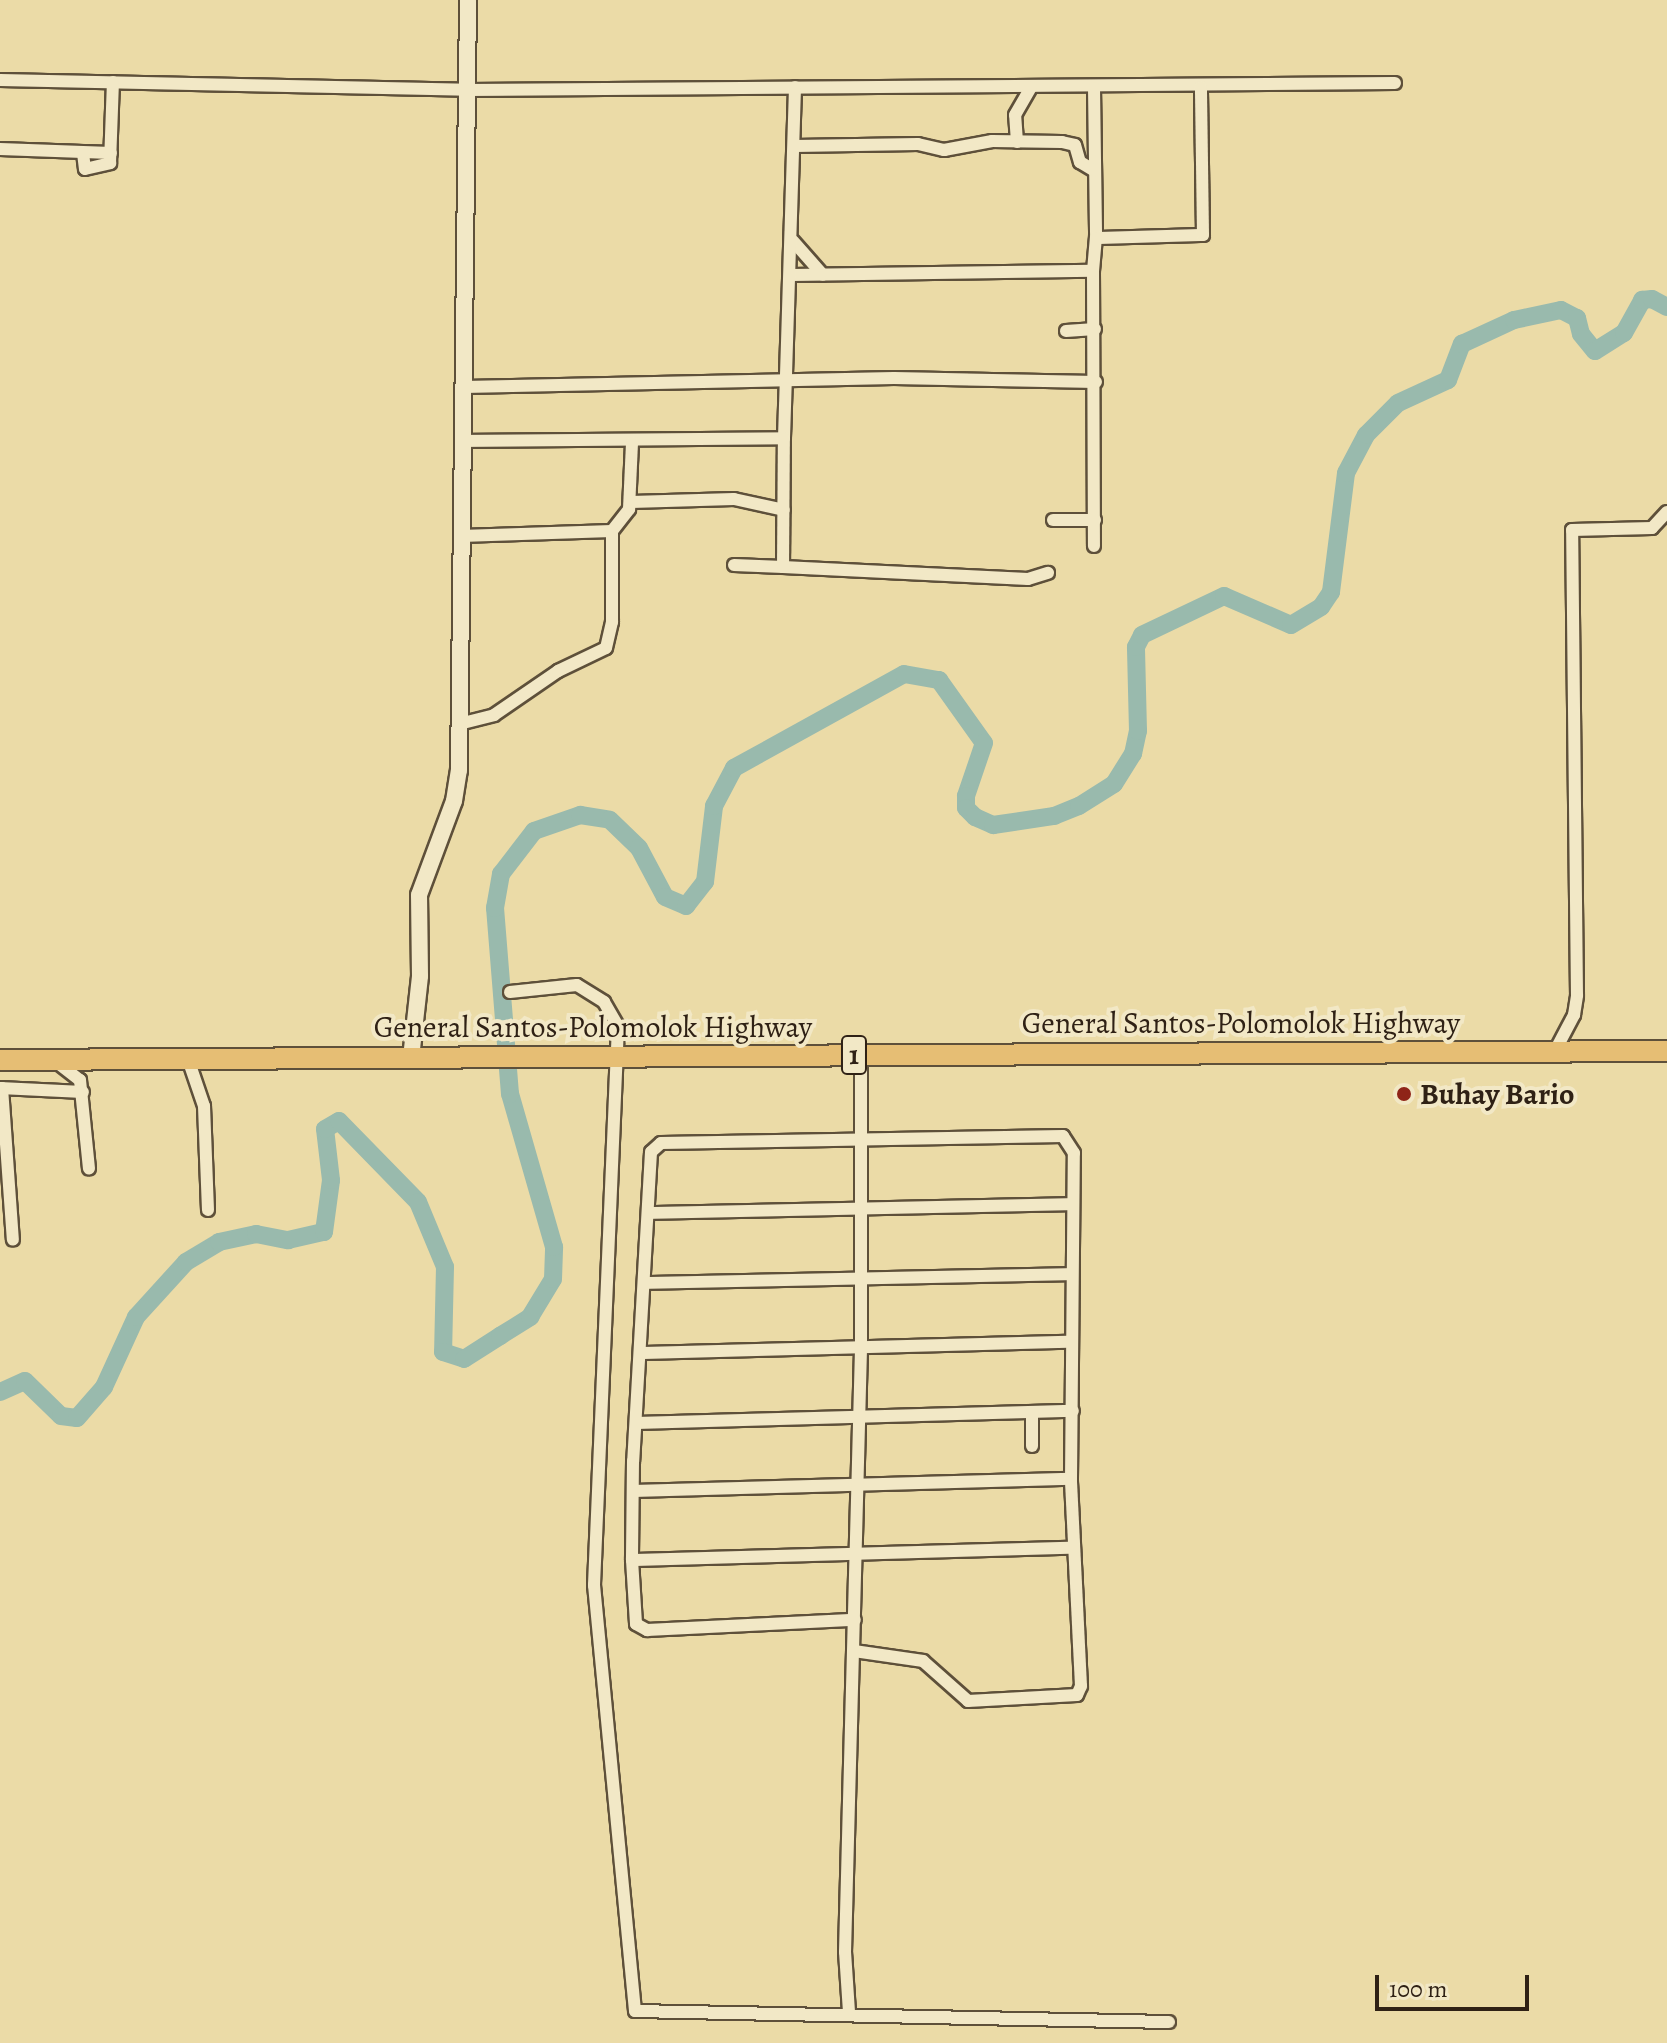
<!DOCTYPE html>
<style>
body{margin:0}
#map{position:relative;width:1667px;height:2043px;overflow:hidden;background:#ebdba7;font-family:Alegreya,serif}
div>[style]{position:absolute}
.river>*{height:18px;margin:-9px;padding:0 9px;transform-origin:9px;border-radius:9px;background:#99baad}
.roads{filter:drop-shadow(2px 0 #5e503a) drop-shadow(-2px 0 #5e503a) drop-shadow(0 2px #5e503a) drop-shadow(0 -2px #5e503a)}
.minor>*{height:12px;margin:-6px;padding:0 6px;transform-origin:6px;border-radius:6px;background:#f2e8c6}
.tertiary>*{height:16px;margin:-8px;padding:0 8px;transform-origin:8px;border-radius:8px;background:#f2e8c6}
.trunk>*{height:20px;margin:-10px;padding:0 10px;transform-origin:10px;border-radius:10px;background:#e6be74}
.dots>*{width:22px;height:22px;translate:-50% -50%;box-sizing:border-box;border:4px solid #f2e8c6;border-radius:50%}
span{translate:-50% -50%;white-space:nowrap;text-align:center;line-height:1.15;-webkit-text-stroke:8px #f2e8c6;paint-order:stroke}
.shield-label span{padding:2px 6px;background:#f2e8c6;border:2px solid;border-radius:6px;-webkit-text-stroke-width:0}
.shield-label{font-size:28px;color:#2f2115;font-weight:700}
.street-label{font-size:30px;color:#2f2115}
.poi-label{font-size:30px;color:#2f2115;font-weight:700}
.left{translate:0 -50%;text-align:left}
.scale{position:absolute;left:1375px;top:1975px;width:154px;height:36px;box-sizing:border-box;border:4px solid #2f2115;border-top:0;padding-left:10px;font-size:24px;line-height:28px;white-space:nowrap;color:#2f2115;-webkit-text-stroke:6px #f2e8c6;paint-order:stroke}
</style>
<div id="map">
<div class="river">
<div style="left:0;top:1392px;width:27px;rotate:-24deg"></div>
<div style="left:25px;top:1381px;width:50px;rotate:44.2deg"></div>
<div style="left:61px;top:1416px;width:16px;rotate:7deg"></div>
<div style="left:77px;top:1418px;width:41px;rotate:-48.9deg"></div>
<div style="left:104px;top:1387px;width:77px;rotate:-65.4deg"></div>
<div style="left:136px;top:1317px;width:74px;rotate:-47.7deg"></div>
<div style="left:186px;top:1262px;width:39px;rotate:-31deg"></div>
<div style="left:219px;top:1242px;width:38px;rotate:-12deg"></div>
<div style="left:256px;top:1234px;width:33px;rotate:11deg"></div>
<div style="left:288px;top:1240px;width:37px;rotate:-13deg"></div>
<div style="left:324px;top:1232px;width:52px;rotate:-82.3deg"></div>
<div style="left:331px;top:1180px;width:51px;rotate:-96.7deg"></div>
<div style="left:325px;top:1129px;width:16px;rotate:-30deg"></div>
<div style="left:339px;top:1121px;width:113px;rotate:45.7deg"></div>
<div style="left:418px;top:1202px;width:70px;rotate:67.4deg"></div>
<div style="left:445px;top:1267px;width:85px;rotate:91.3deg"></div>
<div style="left:443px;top:1352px;width:22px;rotate:18deg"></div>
<div style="left:464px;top:1359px;width:43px;rotate:-32.6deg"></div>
<div style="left:500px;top:1336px;width:36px;rotate:-32deg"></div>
<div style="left:530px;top:1317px;width:44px;rotate:-58.8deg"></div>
<div style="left:553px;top:1279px;width:32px;rotate:-88deg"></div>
<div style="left:554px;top:1247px;width:159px;rotate:-106deg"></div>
<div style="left:510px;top:1094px;width:187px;rotate:-94.6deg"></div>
<div style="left:495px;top:908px;width:35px;rotate:-80deg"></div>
<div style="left:501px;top:874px;width:54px;rotate:-52.5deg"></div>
<div style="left:534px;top:831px;width:49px;rotate:-19.2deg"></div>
<div style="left:580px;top:815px;width:30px;rotate:9deg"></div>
<div style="left:610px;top:820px;width:40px;rotate:44deg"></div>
<div style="left:639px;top:848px;width:55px;rotate:62deg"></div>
<div style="left:665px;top:897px;width:23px;rotate:23deg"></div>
<div style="left:686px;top:906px;width:31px;rotate:-52deg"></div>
<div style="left:705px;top:882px;width:77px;rotate:-83.2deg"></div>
<div style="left:714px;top:806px;width:43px;rotate:-62.2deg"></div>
<div style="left:734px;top:768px;width:194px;rotate:-28.9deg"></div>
<div style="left:904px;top:674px;width:36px;rotate:10deg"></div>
<div style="left:939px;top:680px;width:77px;rotate:54.5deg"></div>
<div style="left:984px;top:743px;width:56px;rotate:108.8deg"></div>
<div style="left:966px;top:796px;width:12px;rotate:90deg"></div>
<div style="left:966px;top:808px;width:13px;rotate:45deg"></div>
<div style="left:975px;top:817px;width:20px;rotate:24deg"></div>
<div style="left:993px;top:825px;width:62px;rotate:-8.4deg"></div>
<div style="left:1054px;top:816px;width:27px;rotate:-22deg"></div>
<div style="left:1079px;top:806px;width:41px;rotate:-32.2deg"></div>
<div style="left:1114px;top:784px;width:36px;rotate:-58deg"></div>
<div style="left:1133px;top:754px;width:24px;rotate:-78deg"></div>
<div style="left:1138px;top:731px;width:84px;rotate:-91.4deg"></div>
<div style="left:1136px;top:647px;width:13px;rotate:-63deg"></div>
<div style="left:1142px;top:635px;width:91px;rotate:-25.4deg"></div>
<div style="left:1224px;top:596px;width:73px;rotate:23.4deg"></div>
<div style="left:1291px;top:625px;width:35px;rotate:-31deg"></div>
<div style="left:1321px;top:607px;width:18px;rotate:-56deg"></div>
<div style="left:1331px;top:592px;width:120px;rotate:-82.8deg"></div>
<div style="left:1346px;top:473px;width:43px;rotate:-62.2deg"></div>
<div style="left:1366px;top:435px;width:45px;rotate:-45deg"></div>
<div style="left:1398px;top:403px;width:55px;rotate:-24.7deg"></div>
<div style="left:1448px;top:380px;width:39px;rotate:-69deg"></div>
<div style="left:1462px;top:344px;width:57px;rotate:-24.8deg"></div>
<div style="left:1514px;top:320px;width:48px;rotate:-12deg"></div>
<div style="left:1561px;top:310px;width:18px;rotate:27deg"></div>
<div style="left:1577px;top:318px;width:16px;rotate:76deg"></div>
<div style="left:1581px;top:334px;width:22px;rotate:51deg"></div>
<div style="left:1595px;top:351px;width:34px;rotate:-32deg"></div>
<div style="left:1624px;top:333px;width:38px;rotate:-61deg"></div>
<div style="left:1642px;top:300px;width:10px;rotate:-6deg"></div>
<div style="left:1652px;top:299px;width:17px;rotate:28deg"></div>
</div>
<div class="roads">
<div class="minor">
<div style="left:0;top:80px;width:467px;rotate:1.2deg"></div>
<div style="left:467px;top:90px;width:928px;rotate:-0.43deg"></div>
<div style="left:1094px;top:88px;width:150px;rotate:89.2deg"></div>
<div style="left:1096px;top:238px;width:107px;rotate:-1.6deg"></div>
<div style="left:1203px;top:235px;width:148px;rotate:-90.8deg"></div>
<div style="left:1017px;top:142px;width:27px;rotate:-94deg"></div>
<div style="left:1015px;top:115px;width:32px;rotate:-60deg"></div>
<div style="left:795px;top:146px;width:123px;rotate:-0.9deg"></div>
<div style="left:918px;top:144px;width:27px;rotate:13deg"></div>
<div style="left:944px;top:150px;width:49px;rotate:-10.6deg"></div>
<div style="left:992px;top:141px;width:70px;rotate:0.8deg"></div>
<div style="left:1062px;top:142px;width:13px;rotate:13deg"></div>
<div style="left:1075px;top:145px;width:18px;rotate:74deg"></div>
<div style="left:1080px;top:162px;width:17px;rotate:31deg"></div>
<div style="left:0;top:149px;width:111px;rotate:2.1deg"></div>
<div style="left:83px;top:153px;width:16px;rotate:83deg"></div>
<div style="left:85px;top:169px;width:26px;rotate:-13deg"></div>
<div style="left:110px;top:163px;width:81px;rotate:-87.9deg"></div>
<div style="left:793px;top:241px;width:45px;rotate:48.6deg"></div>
<div style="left:1093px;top:271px;width:275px;rotate:89.8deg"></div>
<div style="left:792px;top:275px;width:301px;rotate:-0.8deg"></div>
<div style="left:1093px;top:271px;width:33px;rotate:-85deg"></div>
<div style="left:1066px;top:331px;width:29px;rotate:-4deg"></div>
<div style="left:464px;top:387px;width:430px;rotate:-1.2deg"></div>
<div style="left:894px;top:378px;width:202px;rotate:1.1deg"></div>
<div style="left:463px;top:441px;width:321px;rotate:-0.5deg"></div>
<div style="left:784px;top:438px;width:351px;rotate:-88.2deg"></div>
<div style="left:631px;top:502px;width:103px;rotate:-1.7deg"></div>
<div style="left:734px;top:499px;width:51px;rotate:12.4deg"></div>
<div style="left:1053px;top:520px;width:42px"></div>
<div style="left:461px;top:536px;width:151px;rotate:-1.9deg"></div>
<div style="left:612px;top:531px;width:28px;rotate:-52deg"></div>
<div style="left:629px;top:509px;width:67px;rotate:-87.4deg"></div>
<div style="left:734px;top:565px;width:49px;rotate:2.3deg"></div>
<div style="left:783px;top:567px;width:129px;rotate:-89.6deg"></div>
<div style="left:783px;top:567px;width:245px;rotate:2.8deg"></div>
<div style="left:1028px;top:579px;width:21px;rotate:-17deg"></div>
<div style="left:459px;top:724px;width:36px;rotate:-14deg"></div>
<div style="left:494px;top:715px;width:78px;rotate:-34.5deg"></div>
<div style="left:558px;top:671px;width:53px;rotate:-25.6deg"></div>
<div style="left:606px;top:648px;width:27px;rotate:-77deg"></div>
<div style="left:612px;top:622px;width:91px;rotate:-90deg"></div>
<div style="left:510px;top:992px;width:67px;rotate:-6deg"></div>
<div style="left:577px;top:985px;width:32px;rotate:32deg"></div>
<div style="left:604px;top:1002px;width:28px;rotate:60deg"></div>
<div style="left:618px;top:1026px;width:560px;rotate:92.46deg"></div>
<div style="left:594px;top:1585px;width:428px;rotate:84.5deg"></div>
<div style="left:635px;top:2011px;width:534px;rotate:1.18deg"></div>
<div style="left:1555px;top:1051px;width:41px;rotate:-62.2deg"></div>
<div style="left:1574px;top:1015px;width:20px;rotate:-81deg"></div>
<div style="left:1577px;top:995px;width:465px;rotate:-90.6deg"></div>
<div style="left:1572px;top:530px;width:80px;rotate:-1.4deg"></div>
<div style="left:1652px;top:528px;width:22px;rotate:-47deg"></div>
<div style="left:188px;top:1059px;width:50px;rotate:71.2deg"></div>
<div style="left:204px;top:1106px;width:104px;rotate:87.8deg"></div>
<div style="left:54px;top:1060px;width:33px;rotate:38deg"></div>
<div style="left:80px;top:1080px;width:89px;rotate:84.2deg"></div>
<div style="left:0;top:1088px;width:83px;rotate:2.8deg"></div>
<div style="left:2px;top:1088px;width:152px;rotate:85.9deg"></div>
<div style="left:649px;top:1213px;width:423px;rotate:-1.2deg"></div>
<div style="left:644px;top:1283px;width:427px;rotate:-1.2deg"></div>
<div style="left:640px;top:1353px;width:431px;rotate:-1.5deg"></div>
<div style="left:636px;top:1423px;width:437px;rotate:-1.6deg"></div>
<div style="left:1032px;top:1446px;width:33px;rotate:-90deg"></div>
<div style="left:633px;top:1491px;width:438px;rotate:-1.6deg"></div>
<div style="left:1071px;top:1479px;width:326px;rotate:-89.5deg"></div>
<div style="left:1074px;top:1153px;width:20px;rotate:-123deg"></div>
<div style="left:1063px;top:1136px;width:402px;rotate:179deg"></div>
<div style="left:661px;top:1143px;width:13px;rotate:138deg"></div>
<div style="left:651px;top:1152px;width:310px;rotate:93.3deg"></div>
<div style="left:633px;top:1461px;width:99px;rotate:90.6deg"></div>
<div style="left:632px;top:1560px;width:64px;rotate:86.4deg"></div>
<div style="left:636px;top:1624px;width:13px;rotate:29deg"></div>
<div style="left:647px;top:1630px;width:208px;rotate:-2.8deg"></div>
<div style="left:632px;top:1560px;width:440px;rotate:-1.6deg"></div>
<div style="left:854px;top:1651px;width:70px;rotate:8.2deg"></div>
<div style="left:923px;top:1661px;width:60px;rotate:41.6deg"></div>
<div style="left:968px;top:1701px;width:109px;rotate:-3.2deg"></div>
<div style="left:1077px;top:1695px;width:10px;rotate:-66deg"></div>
<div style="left:1081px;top:1686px;width:207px;rotate:-92.8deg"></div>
<div style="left:849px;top:2012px;width:60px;rotate:-93.8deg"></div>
<div style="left:845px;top:1952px;width:604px;rotate:-88.48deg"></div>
<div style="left:861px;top:1348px;width:293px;rotate:-90deg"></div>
</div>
<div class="tertiary">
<div style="left:411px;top:1058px;width:82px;rotate:-83.7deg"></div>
<div style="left:420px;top:976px;width:81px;rotate:-90.7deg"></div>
<div style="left:419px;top:895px;width:100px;rotate:-69.6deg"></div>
<div style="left:454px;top:801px;width:31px;rotate:-81deg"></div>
<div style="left:459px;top:770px;width:770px;rotate:-89.33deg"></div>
</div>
<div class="trunk">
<div style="left:0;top:1060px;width:1667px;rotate:-0.31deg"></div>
</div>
</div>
<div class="dots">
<div style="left:1404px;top:1094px;background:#8f2418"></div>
</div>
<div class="shield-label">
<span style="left:854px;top:1055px">1</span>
</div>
<div class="street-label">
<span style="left:1241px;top:1023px">General Santos-Polomolok Highway</span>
<span style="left:593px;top:1027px">General Santos-Polomolok Highway</span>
</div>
<div class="poi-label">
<span class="left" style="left:1420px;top:1094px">Buhay Bario</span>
</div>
<div class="scale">100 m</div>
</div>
